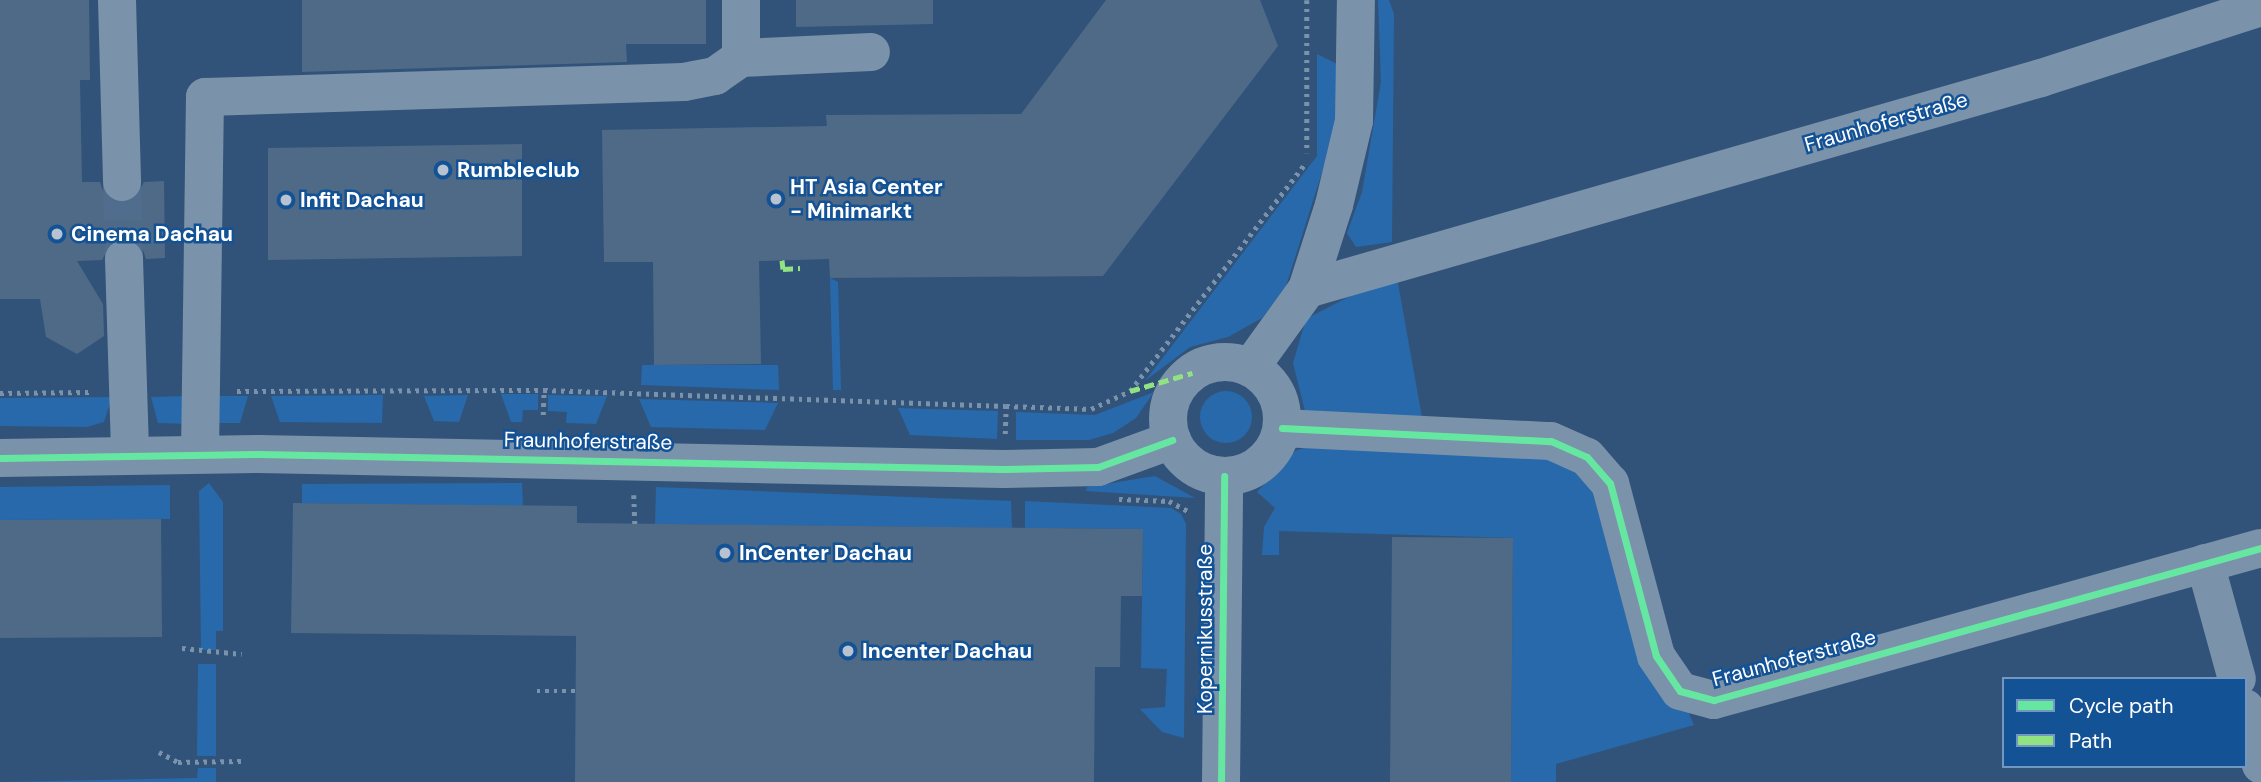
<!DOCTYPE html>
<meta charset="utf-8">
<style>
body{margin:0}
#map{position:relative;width:2261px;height:782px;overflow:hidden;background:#315379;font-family:"DM Sans",sans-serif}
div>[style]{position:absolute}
.green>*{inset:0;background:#2869ac}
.round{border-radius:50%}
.building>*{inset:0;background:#4f6a87}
.minor-tunnel>*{height:38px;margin-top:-19px;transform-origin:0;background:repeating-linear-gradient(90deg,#506d8d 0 38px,transparent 0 57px)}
.path>*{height:4.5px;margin-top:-2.25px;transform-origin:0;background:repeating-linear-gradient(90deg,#7b92ab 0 3.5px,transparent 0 8.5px)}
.minor>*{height:38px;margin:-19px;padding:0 19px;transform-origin:19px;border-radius:19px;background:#7b92ab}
.minor>.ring{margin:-19px;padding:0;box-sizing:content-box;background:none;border:38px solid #7b92ab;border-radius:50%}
.quiet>*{height:5px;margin-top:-2.5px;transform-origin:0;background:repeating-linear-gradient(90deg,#91e382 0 10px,transparent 0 15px)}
.cycleway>*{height:7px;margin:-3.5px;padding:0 3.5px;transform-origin:3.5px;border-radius:3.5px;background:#66e7a1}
.dots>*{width:19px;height:19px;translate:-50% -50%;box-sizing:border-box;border:4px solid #145296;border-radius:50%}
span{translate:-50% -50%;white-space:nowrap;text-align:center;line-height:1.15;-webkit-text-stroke:5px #145296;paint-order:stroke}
.street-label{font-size:21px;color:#fff}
.poi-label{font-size:21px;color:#fff;font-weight:700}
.left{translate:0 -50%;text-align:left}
.legend{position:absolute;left:2002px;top:677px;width:245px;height:91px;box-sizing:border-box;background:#145296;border:2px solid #7297c0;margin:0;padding:9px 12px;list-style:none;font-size:21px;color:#fff}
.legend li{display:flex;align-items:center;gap:14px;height:35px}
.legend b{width:35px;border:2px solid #7297c0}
</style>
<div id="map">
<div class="green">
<div style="clip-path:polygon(1378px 0,1389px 0,1394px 14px,1392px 242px,1356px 247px,1347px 233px,1362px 192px,1381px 82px)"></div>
<div style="clip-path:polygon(1317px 54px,1343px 67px,1337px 125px,1286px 286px,1262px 318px,1228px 337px,1190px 347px,1145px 381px,1317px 156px)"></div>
<div style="clip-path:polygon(1396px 272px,1423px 423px,1305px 411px,1293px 363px,1306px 319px)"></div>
<div style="clip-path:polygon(830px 278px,838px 282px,841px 390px,833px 390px)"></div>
<div style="clip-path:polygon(642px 365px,778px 365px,779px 390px,641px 385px)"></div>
<div class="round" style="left:1200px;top:391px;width:52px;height:52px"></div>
<div style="clip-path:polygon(1154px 392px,1136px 418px,1113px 433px,1089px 440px,1016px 440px,1016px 412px,1095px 415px)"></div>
<div style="clip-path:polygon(501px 394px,538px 394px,538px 410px,523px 410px,522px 422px,511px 422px)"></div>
<div style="clip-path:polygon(383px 395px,382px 423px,280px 422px,271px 396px)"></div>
<div style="clip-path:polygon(468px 395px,459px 422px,434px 421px,424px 396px)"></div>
<div style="clip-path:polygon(548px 395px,607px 396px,596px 424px,566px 423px,567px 412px,548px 411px)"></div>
<div style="clip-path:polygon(187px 396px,188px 424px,158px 423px,151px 397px)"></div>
<div style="clip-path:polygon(212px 396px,248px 396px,240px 423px,213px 423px)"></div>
<div style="clip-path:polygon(112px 397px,104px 422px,87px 427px,0 426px,0 398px)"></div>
<div style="clip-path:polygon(639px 399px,778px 403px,765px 430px,651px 427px)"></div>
<div style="clip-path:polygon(898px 408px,998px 411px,997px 439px,910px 435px)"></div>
<div style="clip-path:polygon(1318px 443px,1547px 453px,1588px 475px,1694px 725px,1556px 764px,1556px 782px,1511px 782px,1513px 538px,1279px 531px,1279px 555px,1262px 555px,1264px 527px,1275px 508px,1257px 492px,1295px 451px)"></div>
<div style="clip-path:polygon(1155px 476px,1195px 498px,1086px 491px,1087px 487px)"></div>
<div style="clip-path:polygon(209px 483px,223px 502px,223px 631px,216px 631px,216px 650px,201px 650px,199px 491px)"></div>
<div style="clip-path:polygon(522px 483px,523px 506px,302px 503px,302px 484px)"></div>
<div style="clip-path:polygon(170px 485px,170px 519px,0 520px,0 487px)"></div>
<div style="clip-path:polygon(656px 487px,1011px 501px,1012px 528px,655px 524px)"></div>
<div style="clip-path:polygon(1025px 501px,1171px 508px,1181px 514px,1186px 524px,1184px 738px,1162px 732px,1140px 709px,1165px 707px,1167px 669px,1141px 668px,1143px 529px,1025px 528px)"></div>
<div style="clip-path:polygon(198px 664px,216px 664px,216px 756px,197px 756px)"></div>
<div style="clip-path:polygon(198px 768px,216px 768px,216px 782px,0 782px,197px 778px)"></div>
</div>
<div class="building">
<div style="clip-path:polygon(0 0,89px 0,90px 80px,80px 80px,82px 182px,100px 182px,104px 194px,122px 204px,134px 200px,144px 182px,164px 181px,165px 258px,146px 259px,142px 247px,124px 237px,112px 241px,102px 260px,77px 261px,103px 304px,104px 336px,77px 354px,46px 337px,40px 299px,0 299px)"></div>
<div style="clip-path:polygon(302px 0,706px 0,706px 44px,626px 44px,627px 62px,302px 72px)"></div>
<div style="clip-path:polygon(796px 0,933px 0,933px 24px,796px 27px)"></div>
<div style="clip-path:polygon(1106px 0,1260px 0,1278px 46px,1103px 276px,830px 278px,829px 259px,759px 261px,761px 364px,654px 365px,653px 262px,604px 262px,602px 130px,827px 126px,826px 115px,1021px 114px)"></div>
<div style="clip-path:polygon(522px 144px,522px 256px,268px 260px,268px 148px)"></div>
<div style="clip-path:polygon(293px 503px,577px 506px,577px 523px,1143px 529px,1142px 596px,1121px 596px,1120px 667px,1095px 667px,1094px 782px,575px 782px,576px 636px,291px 633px)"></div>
<div style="clip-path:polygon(161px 519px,162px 637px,0 638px,0 520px)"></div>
<div style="clip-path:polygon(1392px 537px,1513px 538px,1511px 782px,1390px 782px)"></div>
</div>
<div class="minor-tunnel">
<div style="left:122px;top:182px;width:77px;rotate:88.5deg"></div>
</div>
<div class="path">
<div style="left:1307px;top:0;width:153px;rotate:90deg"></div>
<div style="left:237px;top:391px;width:307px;rotate:-0.2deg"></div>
<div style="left:544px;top:390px;width:462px;rotate:2deg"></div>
<div style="left:0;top:393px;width:92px;rotate:-0.6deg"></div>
<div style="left:543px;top:415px;width:25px;rotate:-88deg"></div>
<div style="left:1005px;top:434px;width:28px;rotate:-88deg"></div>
<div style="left:1006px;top:406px;width:85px;rotate:2deg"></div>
<div style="left:1091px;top:409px;width:43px;rotate:-24.8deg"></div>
<div style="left:1130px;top:391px;width:285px;rotate:-52.4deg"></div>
<div style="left:634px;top:495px;width:29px;rotate:88deg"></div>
<div style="left:1119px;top:499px;width:50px;rotate:2.3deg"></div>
<div style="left:1169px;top:501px;width:21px;rotate:28deg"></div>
<div style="left:182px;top:648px;width:60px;rotate:5.7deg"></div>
<div style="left:537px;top:691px;width:39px"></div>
<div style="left:159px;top:752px;width:21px;rotate:28deg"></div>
<div style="left:178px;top:762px;width:63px;rotate:-0.9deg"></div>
</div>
<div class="minor">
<div style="left:117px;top:0;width:182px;rotate:88.4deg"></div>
<div style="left:741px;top:0;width:58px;rotate:90deg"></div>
<div style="left:741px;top:58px;width:130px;rotate:-2.6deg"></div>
<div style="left:124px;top:259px;width:196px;rotate:88.2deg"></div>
<div style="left:1307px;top:289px;width:764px;rotate:-16.04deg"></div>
<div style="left:2041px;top:78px;width:231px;rotate:-17.9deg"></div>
<div class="ring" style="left:1168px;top:362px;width:76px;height:76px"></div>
<div style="left:1250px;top:368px;width:97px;rotate:-54.2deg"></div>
<div style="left:1307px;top:289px;width:88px;rotate:-72.2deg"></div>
<div style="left:1334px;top:205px;width:86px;rotate:-76.6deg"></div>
<div style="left:1354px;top:121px;width:121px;rotate:-89.1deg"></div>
<div style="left:1282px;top:428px;width:269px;rotate:2.8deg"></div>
<div style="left:1551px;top:441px;width:39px;rotate:24deg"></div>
<div style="left:1587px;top:457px;width:35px;rotate:49deg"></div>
<div style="left:1610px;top:483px;width:179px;rotate:75.1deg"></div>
<div style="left:1656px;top:656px;width:42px;rotate:55.6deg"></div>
<div style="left:1680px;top:691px;width:35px;rotate:15deg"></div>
<div style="left:1714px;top:700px;width:568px;rotate:-15.53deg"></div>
<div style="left:200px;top:454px;width:357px;rotate:-89.2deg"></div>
<div style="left:205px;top:97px;width:479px;rotate:-1.8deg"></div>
<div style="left:684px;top:82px;width:32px;rotate:-11deg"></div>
<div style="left:715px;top:76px;width:32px;rotate:-35deg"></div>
<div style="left:0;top:458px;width:259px;rotate:-0.9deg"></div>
<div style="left:259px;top:454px;width:744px;rotate:1.16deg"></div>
<div style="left:1003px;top:469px;width:95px;rotate:-1.2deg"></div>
<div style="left:1098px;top:467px;width:79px;rotate:-20deg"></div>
<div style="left:2205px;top:563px;width:120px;rotate:74.6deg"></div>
<div style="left:2245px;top:708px;width:59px;rotate:74.3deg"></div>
<div style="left:1221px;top:782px;width:306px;rotate:-89.4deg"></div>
</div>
<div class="quiet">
<div style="left:782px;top:260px;width:9px;rotate:84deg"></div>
<div style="left:783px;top:269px;width:17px;rotate:-3deg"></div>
<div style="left:1130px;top:391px;width:65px;rotate:-16.2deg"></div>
</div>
<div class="cycleway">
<div style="left:1282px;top:428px;width:269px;rotate:2.8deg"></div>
<div style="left:1551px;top:441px;width:39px;rotate:24deg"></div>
<div style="left:1587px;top:457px;width:35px;rotate:49deg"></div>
<div style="left:1610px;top:483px;width:179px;rotate:75.1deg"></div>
<div style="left:1656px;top:656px;width:42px;rotate:55.6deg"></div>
<div style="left:1680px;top:691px;width:35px;rotate:15deg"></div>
<div style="left:1714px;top:700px;width:568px;rotate:-15.53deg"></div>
<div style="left:0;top:458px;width:259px;rotate:-0.9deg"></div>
<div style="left:259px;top:454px;width:744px;rotate:1.16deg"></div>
<div style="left:1003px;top:469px;width:95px;rotate:-1.2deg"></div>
<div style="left:1098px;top:467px;width:79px;rotate:-20deg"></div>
<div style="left:1221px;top:782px;width:306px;rotate:-89.4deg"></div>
</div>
<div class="dots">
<div style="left:443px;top:170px;background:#b7c3d0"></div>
<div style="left:776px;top:199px;background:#b7c3d0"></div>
<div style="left:286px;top:200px;background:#b7c3d0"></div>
<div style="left:57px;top:234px;background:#b7c3d0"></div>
<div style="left:725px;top:553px;background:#b7c3d0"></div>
<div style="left:848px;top:651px;background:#b7c3d0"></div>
</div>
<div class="street-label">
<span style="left:1886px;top:122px;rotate:-16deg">Fraunhoferstraße</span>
<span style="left:588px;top:441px;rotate:1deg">Fraunhoferstraße</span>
<span style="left:1205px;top:629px;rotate:-90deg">Kopernikusstraße</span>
<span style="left:1794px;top:658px;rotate:-15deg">Fraunhoferstraße</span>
</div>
<div class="poi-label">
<span class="left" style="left:457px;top:170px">Rumbleclub</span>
<span class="left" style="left:790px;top:199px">HT Asia Center<br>- Minimarkt</span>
<span class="left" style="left:300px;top:200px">Infit Dachau</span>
<span class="left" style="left:71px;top:234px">Cinema Dachau</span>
<span class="left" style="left:739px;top:553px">InCenter Dachau</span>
<span class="left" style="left:862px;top:651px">Incenter Dachau</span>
</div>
<ul class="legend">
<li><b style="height:9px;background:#66e7a1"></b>Cycle path</li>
<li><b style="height:9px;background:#91e382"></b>Path</li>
</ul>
</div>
